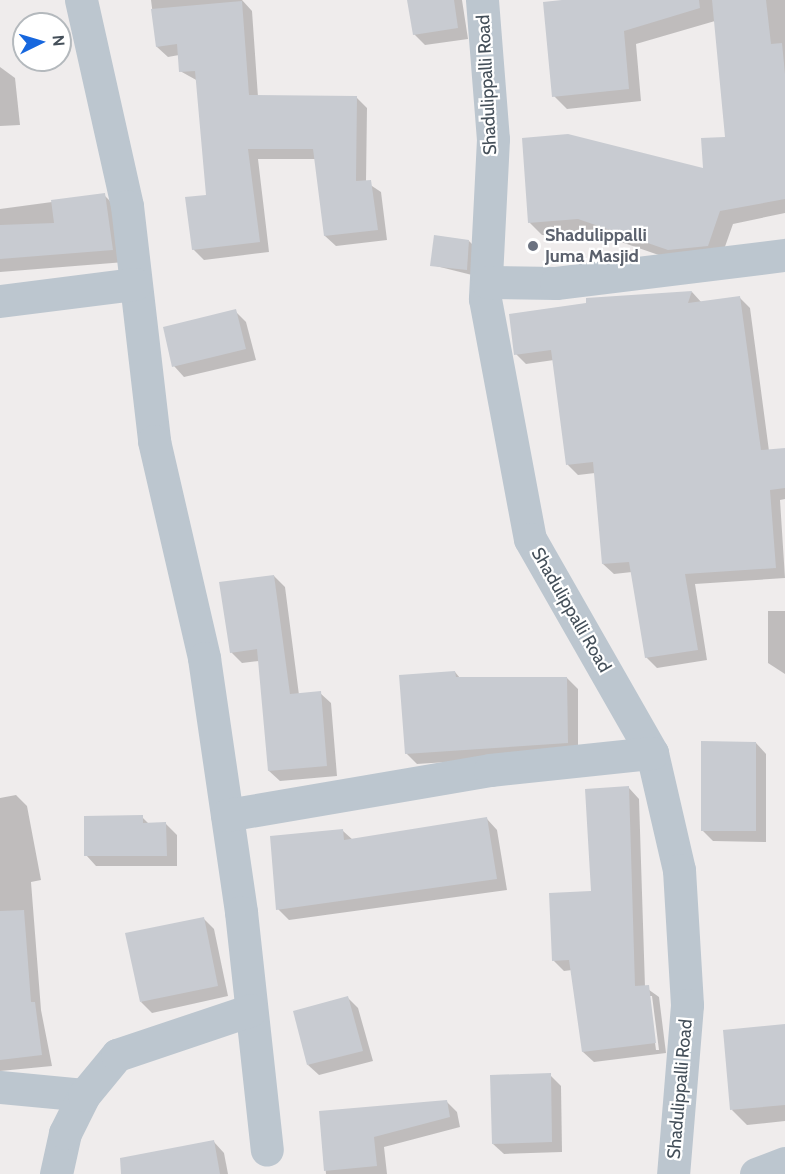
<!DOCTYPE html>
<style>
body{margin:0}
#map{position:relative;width:785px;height:1174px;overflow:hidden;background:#efecec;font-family:Cabin,sans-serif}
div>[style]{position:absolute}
.shadow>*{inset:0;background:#0003}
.building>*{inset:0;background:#c8cbd1}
.minor>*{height:33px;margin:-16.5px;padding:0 16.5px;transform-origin:16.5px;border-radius:16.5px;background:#bcc6cf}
.dots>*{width:16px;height:16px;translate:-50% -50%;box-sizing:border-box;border:3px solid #fff;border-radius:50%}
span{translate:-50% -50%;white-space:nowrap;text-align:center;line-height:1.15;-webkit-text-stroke:4.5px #fff;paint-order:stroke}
.street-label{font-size:18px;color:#444f59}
.worship-label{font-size:18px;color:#5b616d;font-weight:700}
.left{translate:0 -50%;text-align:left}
.north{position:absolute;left:12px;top:12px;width:60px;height:60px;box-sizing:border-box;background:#fff;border:2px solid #b4b9bd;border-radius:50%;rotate:85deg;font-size:16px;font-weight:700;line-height:24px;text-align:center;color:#444f59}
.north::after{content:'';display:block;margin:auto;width:21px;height:27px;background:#1767de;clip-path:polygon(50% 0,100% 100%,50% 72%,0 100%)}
</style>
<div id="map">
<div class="shadow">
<div style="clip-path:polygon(151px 0,242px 0,252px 11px,258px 97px,357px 98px,367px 108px,366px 182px,381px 192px,387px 240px,336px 246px,325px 236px,316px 159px,258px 159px,269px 252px,204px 260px,193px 249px,208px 196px,198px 81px,180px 71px,179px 55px,168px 57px,157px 47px)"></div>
<div style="clip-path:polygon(409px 0,462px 0,468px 39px,425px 45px,414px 34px)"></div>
<div style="clip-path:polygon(578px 0,785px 0,785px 213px,733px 224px,721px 258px,682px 263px,592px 232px,542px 235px,529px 222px,705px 170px,727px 138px,715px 21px,636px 44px,641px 101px,567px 109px,554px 96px)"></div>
<div style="clip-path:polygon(0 67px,15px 78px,20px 125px,0 126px)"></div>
<div style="clip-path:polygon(104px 195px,117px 208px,125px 262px,0 272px,0 209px)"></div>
<div style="clip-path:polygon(469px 241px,474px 246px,472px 275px,432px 265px)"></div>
<div style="clip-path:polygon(692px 292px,702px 303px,740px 298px,750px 308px,769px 451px,785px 450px,785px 499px,780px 500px,785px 578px,695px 584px,707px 660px,657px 668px,646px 657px,632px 572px,614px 574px,603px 564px,595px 473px,578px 475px,568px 465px,554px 360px,526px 364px,516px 354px)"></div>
<div style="clip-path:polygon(235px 311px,246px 322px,256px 360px,184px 377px,174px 366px)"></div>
<div style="clip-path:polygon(274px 576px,285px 587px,299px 695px,320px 693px,331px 703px,337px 776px,280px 781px,269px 771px,259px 661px,242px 663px,231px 652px)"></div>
<div style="clip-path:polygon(768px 611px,785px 611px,785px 674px,768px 663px)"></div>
<div style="clip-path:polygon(455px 672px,460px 678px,567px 678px,578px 689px,578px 753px,417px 764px,406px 753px)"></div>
<div style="clip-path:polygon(756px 743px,766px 754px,766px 842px,713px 841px,702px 830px)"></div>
<div style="clip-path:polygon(evenodd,629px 788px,639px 799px,645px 987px,659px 997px,666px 1053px,594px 1062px,583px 1052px,572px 970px,564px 971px,553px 960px,592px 893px,629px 788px,649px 996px,652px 996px,659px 1050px,656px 1050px,649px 996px)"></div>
<div style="clip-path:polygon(16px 795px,27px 806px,41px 880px,31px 882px,41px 1010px,52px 1066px,0 1071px,0 798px)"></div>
<div style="clip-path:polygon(142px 817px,149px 824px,166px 824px,177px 835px,177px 866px,96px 866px,86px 855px)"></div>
<div style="clip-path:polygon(487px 819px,497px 830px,507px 890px,289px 920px,278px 909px,343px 831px,353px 840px)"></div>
<div style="clip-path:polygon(203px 918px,214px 929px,228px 996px,152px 1013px,141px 1002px)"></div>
<div style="clip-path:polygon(348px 998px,358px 1008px,373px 1061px,319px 1075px,308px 1065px)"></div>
<div style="clip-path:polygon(785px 1025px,785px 1121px,747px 1125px,732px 1110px)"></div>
<div style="clip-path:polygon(550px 1075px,561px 1086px,562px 1152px,504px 1154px,493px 1144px)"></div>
<div style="clip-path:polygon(446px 1101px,457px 1112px,460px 1127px,384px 1147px,387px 1174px,326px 1174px,320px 1113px)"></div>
<div style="clip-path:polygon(214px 1142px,224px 1153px,228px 1174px,164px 1174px)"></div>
</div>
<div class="building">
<div style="clip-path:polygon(407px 0,454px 0,458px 28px,413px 35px)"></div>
<div style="clip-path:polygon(562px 0,699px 0,700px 8px,624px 31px,629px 89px,552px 97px,543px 2px)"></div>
<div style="clip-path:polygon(712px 0,766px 0,771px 44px,782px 43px,785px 74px,785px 199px,720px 211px,708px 246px,668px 250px,578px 219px,528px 223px,522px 138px,568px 134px,703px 168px,701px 138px,725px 137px)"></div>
<div style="clip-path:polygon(242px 1px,249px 95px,357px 96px,356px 181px,371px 180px,378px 230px,324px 236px,313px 149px,248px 149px,260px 242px,192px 250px,185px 197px,206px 195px,195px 71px,179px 72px,177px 44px,156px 47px,151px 9px)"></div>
<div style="clip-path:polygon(105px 193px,113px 250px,0 259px,0 225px,54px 223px,51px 200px)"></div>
<div style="clip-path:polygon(434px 235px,469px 240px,467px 270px,430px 266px)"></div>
<div style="clip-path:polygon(692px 291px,688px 303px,740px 296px,761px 450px,785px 448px,785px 488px,770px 490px,776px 568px,685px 574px,698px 650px,645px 658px,629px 562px,602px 564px,593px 462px,566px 465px,551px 350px,514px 355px,509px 314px,586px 303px,586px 298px)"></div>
<div style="clip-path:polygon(236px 309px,246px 349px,172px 367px,163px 327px)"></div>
<div style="clip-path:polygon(274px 575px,290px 694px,321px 691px,327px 766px,268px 771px,257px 649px,230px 653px,219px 582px)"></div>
<div style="clip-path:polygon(455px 671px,456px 677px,567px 677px,568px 743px,405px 754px,399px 675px)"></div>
<div style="clip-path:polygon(701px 741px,756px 742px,756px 831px,701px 831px)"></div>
<div style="clip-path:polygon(629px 786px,635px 986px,649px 985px,656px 1043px,582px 1052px,569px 960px,552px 961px,549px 893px,591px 891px,585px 789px)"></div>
<div style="clip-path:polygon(143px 815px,143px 823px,166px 822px,167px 856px,84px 856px,84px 816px)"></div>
<div style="clip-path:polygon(487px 817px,497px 879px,276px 910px,270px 836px,343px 829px,344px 840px)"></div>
<div style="clip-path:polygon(24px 910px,31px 1002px,35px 1002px,42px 1055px,0 1060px,0 911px)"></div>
<div style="clip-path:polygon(204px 917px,218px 986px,140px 1002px,125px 933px)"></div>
<div style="clip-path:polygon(348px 996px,363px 1051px,307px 1065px,293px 1011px)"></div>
<div style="clip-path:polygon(785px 1024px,785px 1105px,730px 1110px,723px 1030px)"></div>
<div style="clip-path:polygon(551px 1073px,552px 1142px,492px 1144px,490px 1075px)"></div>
<div style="clip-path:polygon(447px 1100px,450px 1117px,374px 1137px,377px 1166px,324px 1171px,319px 1111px)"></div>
<div style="clip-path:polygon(214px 1140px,220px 1174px,121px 1174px,120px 1158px)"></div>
</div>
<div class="minor">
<div style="left:81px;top:0;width:211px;rotate:77.4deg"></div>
<div style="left:127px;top:206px;width:237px;rotate:83.4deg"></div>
<div style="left:154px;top:441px;width:223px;rotate:77deg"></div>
<div style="left:204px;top:658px;width:257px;rotate:81.7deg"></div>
<div style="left:241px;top:912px;width:239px;rotate:83.8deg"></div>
<div style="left:482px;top:0;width:139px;rotate:85.5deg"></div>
<div style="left:493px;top:139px;width:160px;rotate:92.9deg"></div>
<div style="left:485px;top:299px;width:244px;rotate:79.4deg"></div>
<div style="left:530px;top:539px;width:246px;rotate:60.3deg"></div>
<div style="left:652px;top:753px;width:120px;rotate:77deg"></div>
<div style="left:679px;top:870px;width:135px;rotate:86.6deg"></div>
<div style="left:687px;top:1005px;width:170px;rotate:94.7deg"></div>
<div style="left:487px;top:282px;width:69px;rotate:0.8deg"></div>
<div style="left:556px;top:283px;width:231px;rotate:-7deg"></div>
<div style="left:0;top:301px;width:136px;rotate:-7.2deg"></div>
<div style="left:227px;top:815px;width:267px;rotate:-9.7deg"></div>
<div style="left:490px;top:770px;width:163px;rotate:-6deg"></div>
<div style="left:0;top:1087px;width:84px;rotate:5.4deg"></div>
<div style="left:56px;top:1174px;width:42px;rotate:-77.6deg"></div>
<div style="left:65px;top:1133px;width:42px;rotate:-63.4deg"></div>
<div style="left:84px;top:1095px;width:52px;rotate:-50.5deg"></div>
<div style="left:117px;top:1055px;width:141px;rotate:-18.6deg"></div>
<div style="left:756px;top:1174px;width:31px;rotate:-21deg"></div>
</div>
<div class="dots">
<div style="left:533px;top:246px;background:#6b7280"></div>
</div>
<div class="street-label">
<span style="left:487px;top:85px;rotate:-93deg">Shadulippalli Road</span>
<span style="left:571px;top:610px;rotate:60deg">Shadulippalli Road</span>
<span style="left:680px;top:1089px;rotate:-85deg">Shadulippalli Road</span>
</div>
<div class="worship-label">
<span class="left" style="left:545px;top:246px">Shadulippalli<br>Juma Masjid</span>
</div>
<div class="north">N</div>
</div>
